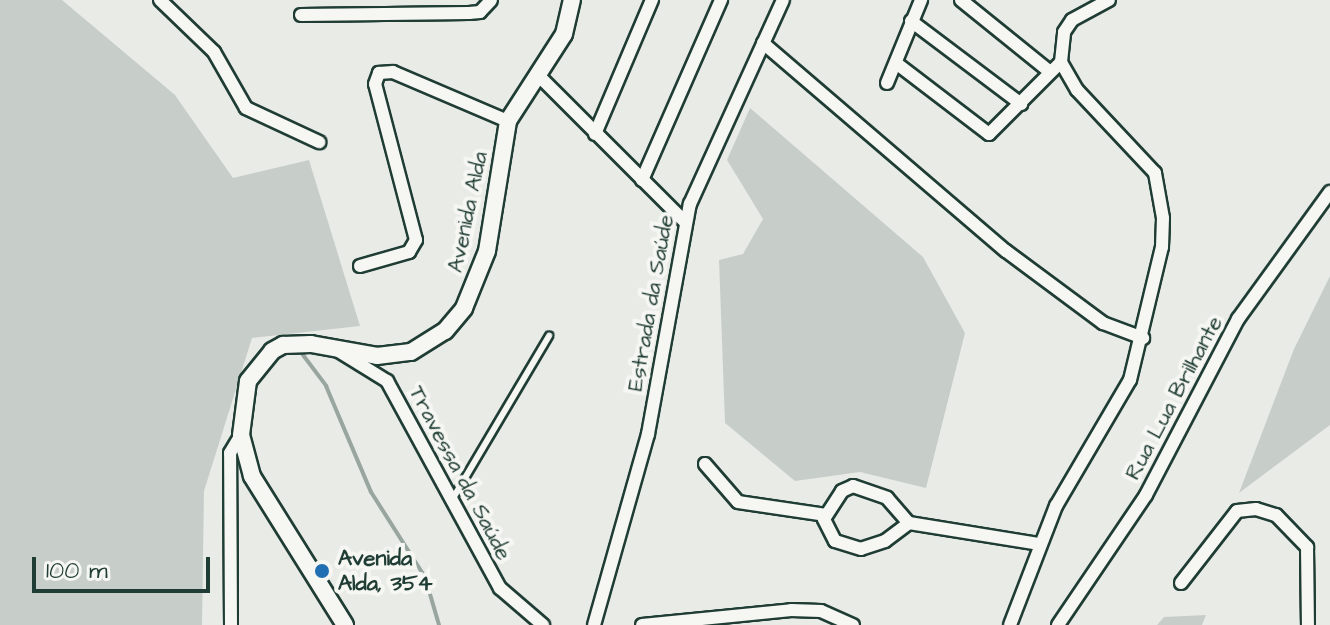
<!DOCTYPE html>
<meta charset="utf-8">
<style>
body{margin:0}
#map{position:relative;width:1330px;height:625px;overflow:hidden;background:#e9ebe7;font-family:"Architects Daughter",sans-serif}
div>[style]{position:absolute}
.green>*{inset:0;background:#c7cec9}
.stream>*{height:4px;margin:-2px;padding:0 2px;transform-origin:2px;border-radius:2px;background:#99a6a0}
.roads{filter:drop-shadow(2px 0 #1f3d34) drop-shadow(-2px 0 #1f3d34) drop-shadow(0 2px #1f3d34) drop-shadow(0 -2px #1f3d34)}
.service>*{height:6px;margin:-3px;padding:0 3px;transform-origin:3px;border-radius:3px;background:#f6f6f2}
.minor>*{height:12px;margin:-6px;padding:0 6px;transform-origin:6px;border-radius:6px;background:#f6f6f2}
.tertiary>*{height:16px;margin:-8px;padding:0 8px;transform-origin:8px;border-radius:8px;background:#f6f6f2}
.dots>*{width:22px;height:22px;translate:-50% -50%;box-sizing:border-box;border:4px solid #f6f6f2;border-radius:50%}
span{translate:-50% -50%;white-space:nowrap;text-align:center;line-height:1.15;-webkit-text-stroke:8px #f6f6f2;paint-order:stroke}
.street-label{font-size:22px;color:#1f3d34}
.poi-label{font-size:22px;color:#1f3d34;font-weight:700}
.left{translate:0 -50%;text-align:left}
.scale{position:absolute;left:32px;top:557px;width:178px;height:36px;box-sizing:border-box;border:4px solid #1f3d34;border-top:0;padding-left:10px;font-size:24px;line-height:28px;white-space:nowrap;color:#1f3d34;-webkit-text-stroke:6px #f6f6f2;paint-order:stroke}
</style>
<div id="map">
<div class="green">
<div style="clip-path:polygon(0 0,62px 0,175px 95px,233px 178px,309px 160px,360px 326px,252px 338px,204px 491px,202px 625px,0 625px)"></div>
<div style="clip-path:polygon(750px 108px,923px 257px,965px 333px,926px 488px,860px 472px,795px 481px,725px 423px,719px 260px,743px 254px,763px 219px,727px 160px)"></div>
<div style="clip-path:polygon(1330px 276px,1330px 425px,1239px 493px,1294px 349px)"></div>
<div style="clip-path:polygon(1206px 615px,1202px 625px,1157px 625px,1164px 617px)"></div>
</div>
<div class="stream">
<div style="left:303px;top:355px;width:39px;rotate:53deg"></div>
<div style="left:326px;top:386px;width:115px;rotate:67deg"></div>
<div style="left:371px;top:492px;width:101px;rotate:57.6deg"></div>
<div style="left:425px;top:577px;width:50px;rotate:73.7deg"></div>
</div>
<div class="roads">
<div class="service">
<div style="left:452px;top:500px;width:191px;rotate:-59.4deg"></div>
</div>
<div class="minor">
<div style="left:160px;top:0;width:75px;rotate:43.9deg"></div>
<div style="left:214px;top:52px;width:64px;rotate:60.3deg"></div>
<div style="left:246px;top:108px;width:81px;rotate:25deg"></div>
<div style="left:961px;top:0;width:113px;rotate:38.9deg"></div>
<div style="left:301px;top:15px;width:168px;rotate:-0.7deg"></div>
<div style="left:469px;top:13px;width:11px;rotate:-5deg"></div>
<div style="left:480px;top:12px;width:16px;rotate:-47deg"></div>
<div style="left:911px;top:21px;width:138px;rotate:37deg"></div>
<div style="left:763px;top:43px;width:320px;rotate:40.6deg"></div>
<div style="left:1006px;top:251px;width:121px;rotate:36.6deg"></div>
<div style="left:1103px;top:323px;width:43px;rotate:20.6deg"></div>
<div style="left:896px;top:63px;width:117px;rotate:37.4deg"></div>
<div style="left:989px;top:134px;width:102px;rotate:-45deg"></div>
<div style="left:538px;top:75px;width:208px;rotate:45deg"></div>
<div style="left:887px;top:83px;width:90px;rotate:-67.7deg"></div>
<div style="left:595px;top:134px;width:146px;rotate:-67deg"></div>
<div style="left:642px;top:180px;width:197px;rotate:-66.3deg"></div>
<div style="left:360px;top:266px;width:51px;rotate:-15.9deg"></div>
<div style="left:409px;top:252px;width:14px;rotate:-60deg"></div>
<div style="left:416px;top:240px;width:161px;rotate:-104.7deg"></div>
<div style="left:375px;top:84px;width:12px;rotate:-70deg"></div>
<div style="left:379px;top:73px;width:14px;rotate:-4deg"></div>
<div style="left:393px;top:72px;width:125px;rotate:23.1deg"></div>
<div style="left:337px;top:350px;width:59px;rotate:31.8deg"></div>
<div style="left:387px;top:381px;width:236px;rotate:61.4deg"></div>
<div style="left:500px;top:588px;width:57px;rotate:40.7deg"></div>
<div style="left:705px;top:464px;width:50px;rotate:49deg"></div>
<div style="left:738px;top:502px;width:89px;rotate:8.4deg"></div>
<div style="left:909px;top:523px;width:30px;rotate:143deg"></div>
<div style="left:885px;top:541px;width:25px;rotate:162deg"></div>
<div style="left:861px;top:549px;width:27px;rotate:-163deg"></div>
<div style="left:835px;top:541px;width:25px;rotate:-117deg"></div>
<div style="left:824px;top:519px;width:33px;rotate:-57deg"></div>
<div style="left:842px;top:491px;width:12px;rotate:-24deg"></div>
<div style="left:853px;top:486px;width:36px;rotate:19deg"></div>
<div style="left:887px;top:498px;width:33px;rotate:49deg"></div>
<div style="left:909px;top:523px;width:131px;rotate:9.2deg"></div>
<div style="left:1181px;top:583px;width:91px;rotate:-52.1deg"></div>
<div style="left:1237px;top:511px;width:19px;rotate:-6deg"></div>
<div style="left:1256px;top:509px;width:21px;rotate:17deg"></div>
<div style="left:1276px;top:515px;width:45px;rotate:45.9deg"></div>
<div style="left:1307px;top:547px;width:78px;rotate:89.3deg"></div>
<div style="left:231px;top:625px;width:172px;rotate:-90.3deg"></div>
<div style="left:230px;top:453px;width:21px;rotate:-59deg"></div>
<div style="left:594px;top:625px;width:198px;rotate:-74.2deg"></div>
<div style="left:648px;top:434px;width:234px;rotate:-79.7deg"></div>
<div style="left:690px;top:204px;width:224px;rotate:-65.5deg"></div>
<div style="left:642px;top:625px;width:150px;rotate:-5.7deg"></div>
<div style="left:791px;top:610px;width:30px;rotate:2deg"></div>
<div style="left:821px;top:611px;width:35px;rotate:24deg"></div>
<div style="left:1010px;top:625px;width:128px;rotate:-68.9deg"></div>
<div style="left:1056px;top:506px;width:146px;rotate:-59.6deg"></div>
<div style="left:1130px;top:380px;width:137px;rotate:-76.5deg"></div>
<div style="left:1162px;top:247px;width:29px;rotate:-88deg"></div>
<div style="left:1163px;top:218px;width:46px;rotate:-100.1deg"></div>
<div style="left:1155px;top:173px;width:114px;rotate:-133.2deg"></div>
<div style="left:1077px;top:90px;width:32px;rotate:-120deg"></div>
<div style="left:1061px;top:62px;width:30px;rotate:-84deg"></div>
<div style="left:1064px;top:32px;width:14px;rotate:-56deg"></div>
<div style="left:1072px;top:20px;width:42px;rotate:-28.4deg"></div>
<div style="left:1058px;top:625px;width:157px;rotate:-55.9deg"></div>
<div style="left:1146px;top:495px;width:199px;rotate:-62.4deg"></div>
<div style="left:1238px;top:319px;width:157px;rotate:-54.1deg"></div>
</div>
<div class="tertiary">
<div style="left:345px;top:625px;width:176px;rotate:-122deg"></div>
<div style="left:252px;top:476px;width:42px;rotate:-105deg"></div>
<div style="left:241px;top:435px;width:54px;rotate:-82.6deg"></div>
<div style="left:248px;top:381px;width:38px;rotate:-51deg"></div>
<div style="left:272px;top:351px;width:13px;rotate:-29deg"></div>
<div style="left:283px;top:345px;width:28px;rotate:-2deg"></div>
<div style="left:311px;top:344px;width:67px;rotate:10.3deg"></div>
<div style="left:377px;top:356px;width:34px;rotate:-7deg"></div>
<div style="left:411px;top:352px;width:40px;rotate:-32deg"></div>
<div style="left:445px;top:331px;width:30px;rotate:-50deg"></div>
<div style="left:464px;top:308px;width:61px;rotate:-68deg"></div>
<div style="left:487px;top:251px;width:132px;rotate:-80.8deg"></div>
<div style="left:508px;top:121px;width:103px;rotate:-57.2deg"></div>
<div style="left:564px;top:34px;width:35px;rotate:-77deg"></div>
</div>
</div>
<div class="dots">
<div style="left:322px;top:571px;background:#1f6fb2"></div>
</div>
<div class="street-label">
<span style="left:468px;top:212px;rotate:-78deg">Avenida Alda</span>
<span style="left:651px;top:303px;rotate:-80deg">Estrada da Saúde</span>
<span style="left:1174px;top:398px;rotate:-62deg">Rua Lua Brilhante</span>
<span style="left:460px;top:473px;rotate:62deg">Travessa da Saúde</span>
</div>
<div class="poi-label">
<span class="left" style="left:338px;top:571px">Avenida<br>Alda, 354</span>
</div>
<div class="scale">100 m</div>
</div>
